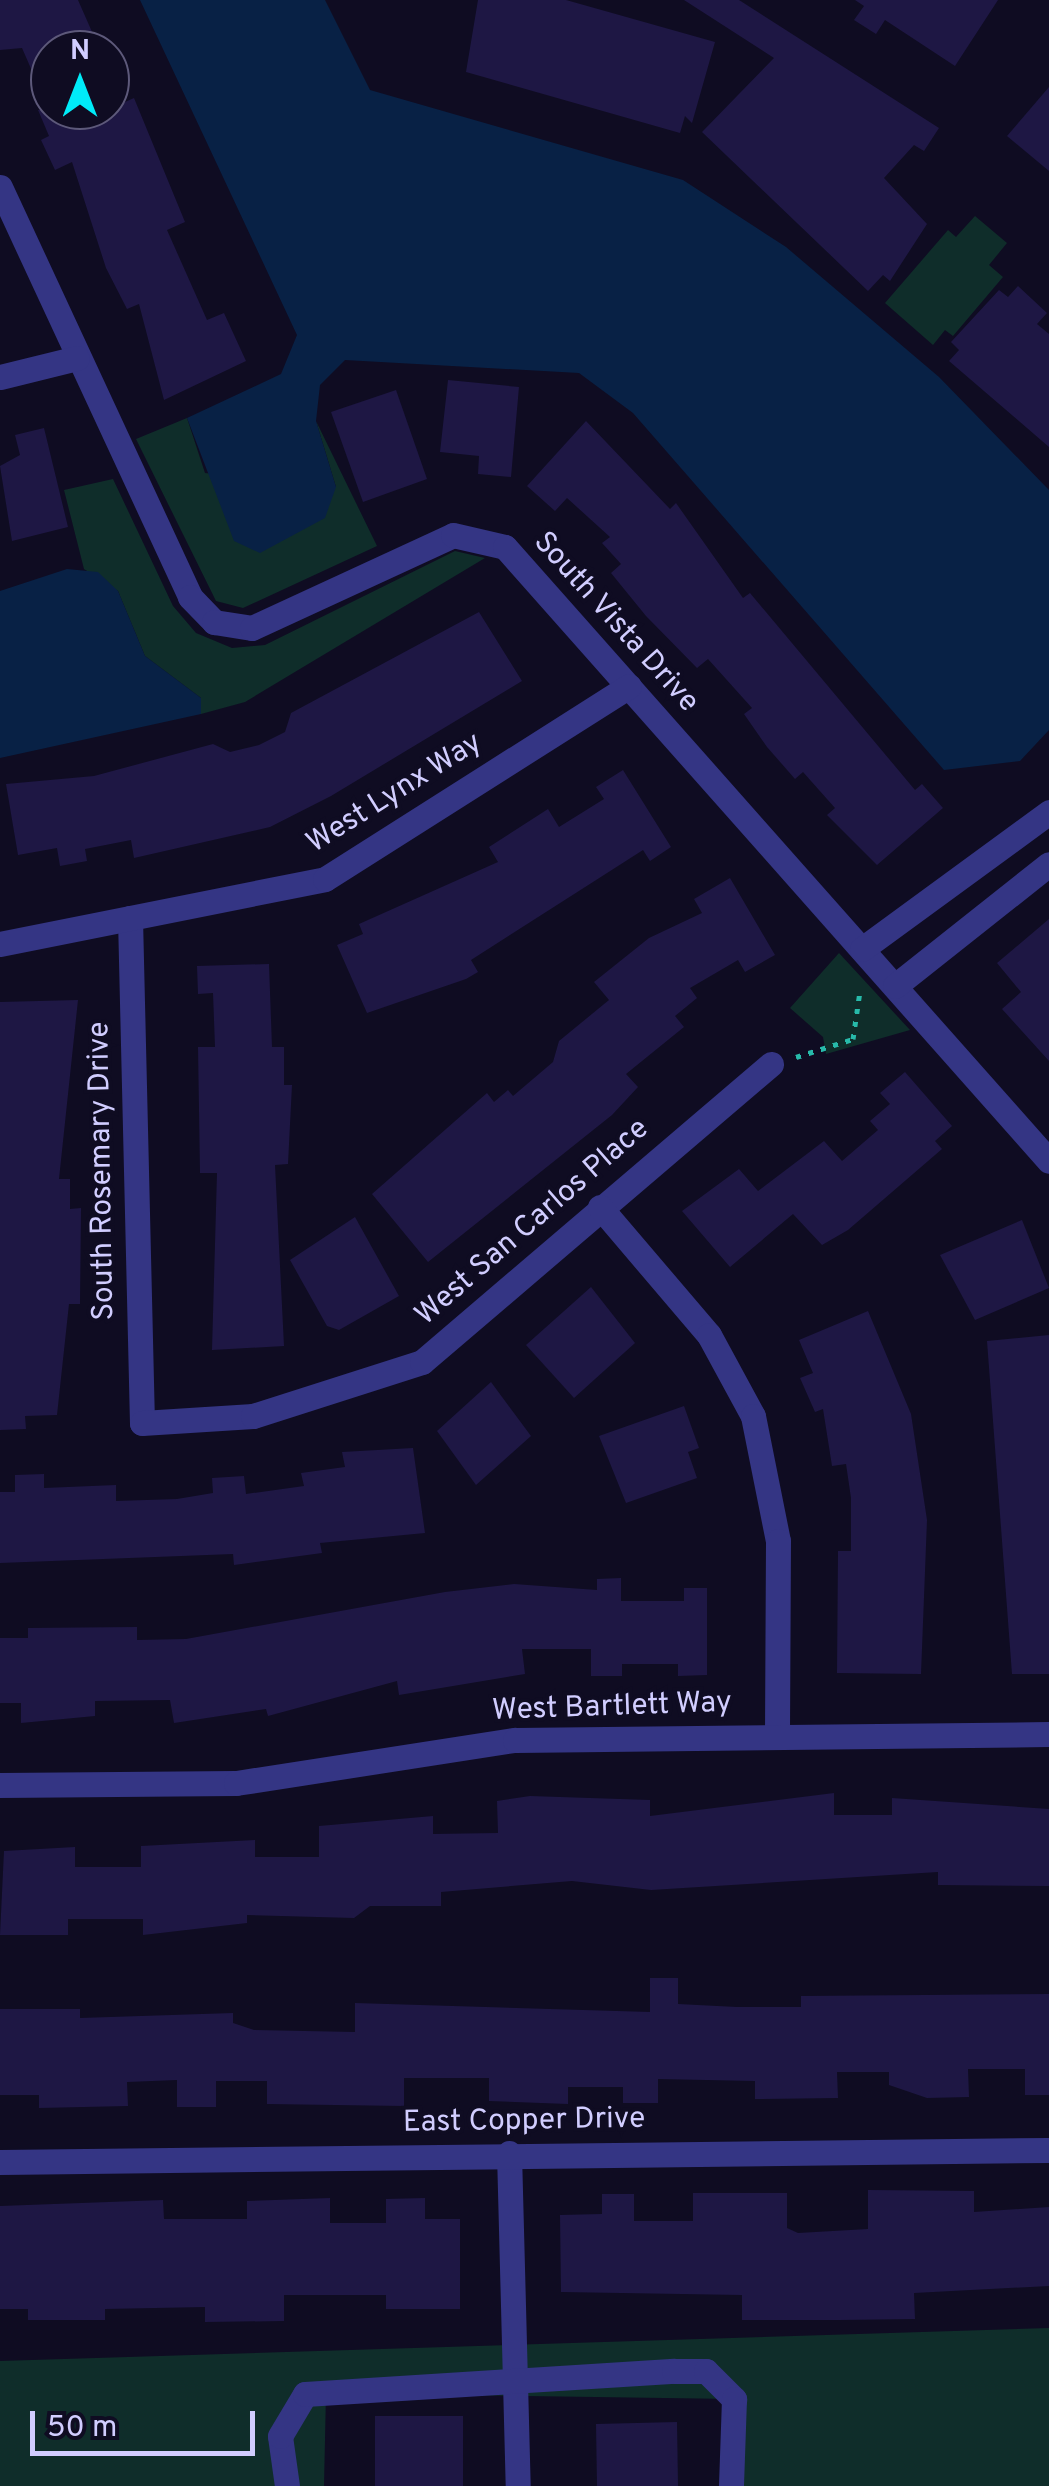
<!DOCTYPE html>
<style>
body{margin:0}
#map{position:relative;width:1049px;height:2486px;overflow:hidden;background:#0f0c22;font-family:Overpass,sans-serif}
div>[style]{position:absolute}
.green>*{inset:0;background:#0f2d2a}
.water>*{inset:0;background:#082145}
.building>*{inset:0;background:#1e1744}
.path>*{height:5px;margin-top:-2.5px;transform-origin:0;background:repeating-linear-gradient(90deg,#27baaa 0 5px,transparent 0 13px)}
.minor>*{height:25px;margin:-12.5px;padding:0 12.5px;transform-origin:12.5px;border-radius:12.5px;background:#343584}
span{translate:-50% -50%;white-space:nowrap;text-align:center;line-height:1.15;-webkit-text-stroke:8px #0f0c22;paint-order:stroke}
.street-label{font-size:30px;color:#d1cdff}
.north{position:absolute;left:30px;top:30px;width:100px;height:100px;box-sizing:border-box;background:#0f0c22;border:2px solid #5d597a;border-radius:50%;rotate:0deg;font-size:28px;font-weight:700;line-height:40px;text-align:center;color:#d1cdff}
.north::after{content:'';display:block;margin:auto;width:35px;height:45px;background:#00ebf8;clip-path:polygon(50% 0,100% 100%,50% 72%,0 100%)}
.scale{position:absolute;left:30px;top:2411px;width:225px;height:45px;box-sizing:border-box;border:5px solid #d1cdff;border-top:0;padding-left:12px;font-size:30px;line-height:35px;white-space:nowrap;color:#d1cdff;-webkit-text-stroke:8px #0f0c22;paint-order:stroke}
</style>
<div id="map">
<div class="green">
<div style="clip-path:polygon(975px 216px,1007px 243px,989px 265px,1003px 277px,953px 336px,945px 330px,933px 345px,885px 303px,948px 230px,956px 237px)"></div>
<div style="clip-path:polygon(187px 418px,205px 473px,336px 487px,316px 421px,377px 546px,243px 608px,216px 601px,136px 439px)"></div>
<div style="clip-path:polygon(113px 479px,173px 606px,196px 633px,232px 648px,265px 645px,455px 551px,485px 558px,245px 702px,201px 714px,201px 698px,145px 656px,118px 591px,84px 569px,64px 490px)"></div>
<div style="clip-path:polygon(839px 953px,910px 1030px,826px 1054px,823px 1037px,790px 1008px)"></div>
<div style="clip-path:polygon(1049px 2328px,1049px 2486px,733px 2486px,734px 2399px,326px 2393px,324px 2486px,0 2486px,0 2361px)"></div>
</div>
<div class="water">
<div style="clip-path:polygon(140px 0,325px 0,370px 90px,683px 180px,786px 247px,939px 377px,1049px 490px,1049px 730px,1020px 761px,944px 770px,633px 413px,579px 373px,345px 360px,320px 385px,316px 421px,336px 487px,325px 518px,260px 553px,234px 541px,187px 418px,281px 374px,297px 335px)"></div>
<div style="clip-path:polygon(67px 569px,98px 572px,118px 591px,145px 656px,201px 698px,201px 714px,0 758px,0 591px)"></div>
</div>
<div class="building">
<div style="clip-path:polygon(0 0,78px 0,100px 50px,50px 50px,50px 110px,73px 110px,78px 123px,134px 98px,185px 222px,167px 230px,207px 320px,224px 313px,246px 361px,164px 400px,139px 304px,127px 309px,106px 268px,72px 162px,55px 170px,41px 140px,49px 136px,38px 110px,49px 110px,22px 48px,0 50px)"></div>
<div style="clip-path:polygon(478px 0,566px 0,715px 42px,692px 123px,685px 116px,680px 133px,466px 72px)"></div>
<div style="clip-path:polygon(684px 0,739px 0,939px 128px,924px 151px,914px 145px,884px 178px,927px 224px,890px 281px,883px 275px,868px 291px,702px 132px,774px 58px)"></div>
<div style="clip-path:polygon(855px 0,998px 0,955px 66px,885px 20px,876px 34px,854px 20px,864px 6px)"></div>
<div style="clip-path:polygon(1049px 87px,1049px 171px,1007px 136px)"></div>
<div style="clip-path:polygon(1018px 286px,1047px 313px,1037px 324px,1049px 334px,1049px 447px,949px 361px,959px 350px,951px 342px,999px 290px,1008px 297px)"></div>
<div style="clip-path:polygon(448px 380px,519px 387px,511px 477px,478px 474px,479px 456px,440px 452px)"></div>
<div style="clip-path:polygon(396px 390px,427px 479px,363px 502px,331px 412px)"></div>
<div style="clip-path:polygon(586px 421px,670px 509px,676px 503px,743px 598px,750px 593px,915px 790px,922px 784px,943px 808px,877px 865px,827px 815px,835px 808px,803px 772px,795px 779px,767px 747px,744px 714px,752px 708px,708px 659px,697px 668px,646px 616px,611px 573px,621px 564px,602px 543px,610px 537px,567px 498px,555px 511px,527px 486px)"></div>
<div style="clip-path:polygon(44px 428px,68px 527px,12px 541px,0 466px,20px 455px,15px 435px)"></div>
<div style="clip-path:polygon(479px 612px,522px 681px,331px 796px,270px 827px,134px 858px,131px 840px,85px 849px,87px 861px,60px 866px,57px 848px,18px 855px,6px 784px,94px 776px,213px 744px,230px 752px,259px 745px,285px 732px,291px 713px)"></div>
<div style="clip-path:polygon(623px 770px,671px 847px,650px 861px,643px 850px,593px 882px,471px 960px,478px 972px,466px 979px,367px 1013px,337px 945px,363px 934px,359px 924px,498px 862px,489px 847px,548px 809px,559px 827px,604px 799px,596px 787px)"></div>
<div style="clip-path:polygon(730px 878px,775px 955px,745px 972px,738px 960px,690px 988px,697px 998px,675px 1016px,684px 1027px,626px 1074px,638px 1087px,612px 1115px,428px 1262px,372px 1194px,487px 1093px,494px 1102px,508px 1090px,513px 1096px,553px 1062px,559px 1041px,609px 1000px,594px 982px,649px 938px,702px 913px,694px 899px)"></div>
<div style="clip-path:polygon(1049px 919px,1049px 1061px,1002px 1009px,1021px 992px,997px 963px)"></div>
<div style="clip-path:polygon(269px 964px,272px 1047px,284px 1047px,284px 1085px,292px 1085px,288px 1164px,275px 1165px,284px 1346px,212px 1350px,217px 1173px,200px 1173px,198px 1047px,215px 1047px,213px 993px,198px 994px,197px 966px)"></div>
<div style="clip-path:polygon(78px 1000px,59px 1179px,70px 1179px,70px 1209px,81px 1208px,80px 1304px,69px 1304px,57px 1415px,25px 1416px,26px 1429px,0 1430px,0 1002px)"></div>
<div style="clip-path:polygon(905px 1072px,952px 1126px,935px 1141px,942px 1149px,848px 1230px,822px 1245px,793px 1214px,730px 1267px,682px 1211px,739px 1169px,758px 1191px,824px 1141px,842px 1161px,878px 1130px,870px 1121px,890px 1104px,880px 1093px)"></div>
<div style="clip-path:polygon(355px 1217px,399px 1296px,339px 1330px,327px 1326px,290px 1260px)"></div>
<div style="clip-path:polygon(1022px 1220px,1049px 1288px,975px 1320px,940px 1255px)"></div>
<div style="clip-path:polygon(591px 1287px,635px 1343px,574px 1398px,526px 1345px)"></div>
<div style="clip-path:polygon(868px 1311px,911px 1414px,927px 1520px,921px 1674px,837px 1673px,838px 1551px,851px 1551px,851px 1498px,846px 1464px,832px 1466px,823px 1409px,815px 1412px,800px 1378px,813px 1373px,799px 1340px)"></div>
<div style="clip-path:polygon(1049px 1335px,1049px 1674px,1012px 1674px,987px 1341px)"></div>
<div style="clip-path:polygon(491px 1382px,531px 1436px,476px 1485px,437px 1431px)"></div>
<div style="clip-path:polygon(684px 1406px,699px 1448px,688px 1452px,697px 1478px,626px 1503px,599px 1436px)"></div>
<div style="clip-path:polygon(413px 1448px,425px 1533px,320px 1543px,322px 1553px,234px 1565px,233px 1554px,0 1563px,0 1492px,15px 1492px,15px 1475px,44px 1474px,44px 1488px,116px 1485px,116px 1501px,177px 1499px,213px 1493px,212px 1478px,244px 1476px,246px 1494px,304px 1486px,301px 1473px,345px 1467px,342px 1452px)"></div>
<div style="clip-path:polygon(621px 1578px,621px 1601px,684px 1601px,684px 1588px,707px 1588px,707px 1675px,678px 1676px,678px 1664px,622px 1664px,622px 1676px,591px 1676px,591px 1649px,522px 1649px,525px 1674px,399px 1695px,397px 1681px,268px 1716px,266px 1709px,174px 1723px,170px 1700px,95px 1701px,95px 1716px,21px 1723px,21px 1703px,0 1703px,0 1638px,28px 1638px,28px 1628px,137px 1627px,137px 1640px,186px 1639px,445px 1592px,514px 1584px,597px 1590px,597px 1579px)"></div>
<div style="clip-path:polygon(834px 1793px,834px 1815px,892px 1815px,892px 1798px,1049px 1809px,1049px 1886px,938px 1885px,938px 1872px,651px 1890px,572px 1881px,441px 1892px,441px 1906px,370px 1906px,354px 1918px,247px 1915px,247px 1923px,143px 1935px,143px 1919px,68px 1919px,68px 1935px,0 1935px,4px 1851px,75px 1847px,75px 1867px,141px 1867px,141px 1846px,255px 1840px,255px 1857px,319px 1857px,319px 1826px,433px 1816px,433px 1834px,498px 1833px,497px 1801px,530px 1796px,650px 1800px,650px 1816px)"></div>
<div style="clip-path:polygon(650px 1978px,678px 1978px,678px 2004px,737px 2007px,801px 2007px,801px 1996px,1049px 1994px,1049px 2095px,1025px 2095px,1025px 2069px,968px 2069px,969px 2097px,927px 2098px,889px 2085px,889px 2072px,837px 2072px,838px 2098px,755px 2099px,755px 2081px,658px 2079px,658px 2103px,623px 2103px,623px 2087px,568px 2087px,568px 2104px,489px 2101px,489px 2078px,404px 2078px,404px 2106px,267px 2104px,267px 2081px,216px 2081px,216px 2107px,177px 2107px,177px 2080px,127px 2082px,128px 2106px,39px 2108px,39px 2095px,0 2095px,0 2009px,80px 2009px,80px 2018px,233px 2013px,233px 2023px,254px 2030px,355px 2032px,355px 2003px,650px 2012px)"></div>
<div style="clip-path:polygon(868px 2190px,974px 2191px,974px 2212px,1049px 2207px,1049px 2286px,914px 2293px,915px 2319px,839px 2320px,742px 2320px,742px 2295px,561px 2292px,560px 2215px,602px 2214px,602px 2194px,634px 2194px,634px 2221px,693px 2221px,693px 2193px,787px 2193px,787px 2228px,798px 2233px,868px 2229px)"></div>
<div style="clip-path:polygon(330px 2198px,330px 2223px,386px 2223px,386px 2199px,425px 2198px,425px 2219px,460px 2219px,460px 2309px,386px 2309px,386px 2295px,284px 2295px,284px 2321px,205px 2322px,205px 2307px,105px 2309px,105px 2320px,28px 2320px,28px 2309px,0 2309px,0 2206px,163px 2200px,164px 2219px,247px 2219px,247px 2201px)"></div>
<div style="clip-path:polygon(375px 2416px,463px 2416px,463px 2486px,375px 2486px)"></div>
<div style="clip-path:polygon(677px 2422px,678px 2486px,597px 2486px,596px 2424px)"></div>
</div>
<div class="path">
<div style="left:796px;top:1057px;width:60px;rotate:-17.5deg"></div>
<div style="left:853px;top:1039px;width:49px;rotate:-81.7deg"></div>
</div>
<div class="minor">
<div style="left:0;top:187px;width:452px;rotate:65.1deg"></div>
<div style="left:190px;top:597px;width:35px;rotate:46deg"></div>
<div style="left:214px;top:622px;width:38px;rotate:9deg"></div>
<div style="left:252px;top:628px;width:221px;rotate:-24.8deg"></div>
<div style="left:453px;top:535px;width:53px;rotate:13deg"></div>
<div style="left:505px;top:547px;width:820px;rotate:48.46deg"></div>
<div style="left:0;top:377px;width:79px;rotate:-13.9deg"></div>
<div style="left:130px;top:918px;width:505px;rotate:88.64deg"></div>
<div style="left:142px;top:1423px;width:111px;rotate:-3.6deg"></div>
<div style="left:253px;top:1416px;width:177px;rotate:-17.7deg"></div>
<div style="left:422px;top:1362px;width:459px;rotate:-40.5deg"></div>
<div style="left:0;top:944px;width:331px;rotate:-11.3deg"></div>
<div style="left:325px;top:879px;width:360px;rotate:-32.4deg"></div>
<div style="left:862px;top:949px;width:232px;rotate:-36.2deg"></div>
<div style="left:895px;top:986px;width:196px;rotate:-38.4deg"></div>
<div style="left:600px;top:1207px;width:168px;rotate:49.6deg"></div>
<div style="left:709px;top:1335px;width:92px;rotate:61.5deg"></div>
<div style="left:753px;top:1416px;width:127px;rotate:78.7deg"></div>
<div style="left:778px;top:1541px;width:195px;rotate:90.3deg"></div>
<div style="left:0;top:1785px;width:236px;rotate:-0.5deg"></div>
<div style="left:236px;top:1783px;width:282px;rotate:-8.8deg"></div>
<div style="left:515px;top:1740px;width:534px;rotate:-0.64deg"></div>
<div style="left:509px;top:2153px;width:333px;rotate:88.5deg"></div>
<div style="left:0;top:2162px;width:1049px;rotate:-0.66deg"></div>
<div style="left:287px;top:2486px;width:50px;rotate:-98deg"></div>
<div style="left:280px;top:2436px;width:49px;rotate:-59.2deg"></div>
<div style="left:305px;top:2394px;width:370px;rotate:-3.6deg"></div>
<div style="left:674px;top:2371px;width:32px"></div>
<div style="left:706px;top:2371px;width:40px;rotate:45deg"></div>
<div style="left:734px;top:2399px;width:87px;rotate:92deg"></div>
</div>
<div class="street-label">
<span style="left:615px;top:623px;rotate:48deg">South Vista Drive</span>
<span style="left:395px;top:794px;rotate:-32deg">West Lynx Way</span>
<span style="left:103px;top:1171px;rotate:-91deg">South Rosemary Drive</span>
<span style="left:533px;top:1223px;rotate:-41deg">West San Carlos Place</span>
<span style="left:612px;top:1708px;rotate:-2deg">West Bartlett Way</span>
<span style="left:524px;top:2122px;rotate:-1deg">East Copper Drive</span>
</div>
<div class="north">N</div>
<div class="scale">50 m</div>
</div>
